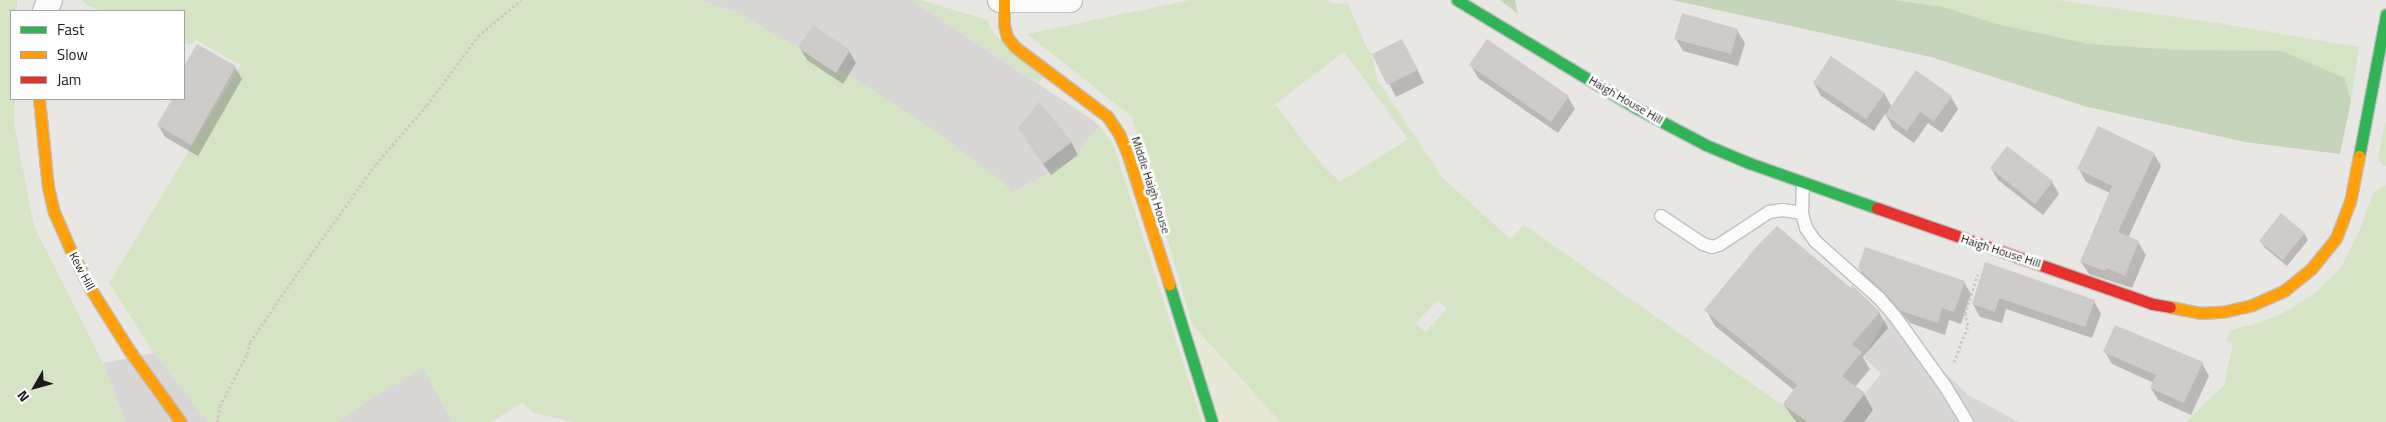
<!DOCTYPE html>
<style>
body{margin:0}
#map{position:relative;width:2386px;height:422px;overflow:hidden;background:#e9e7e4;font-family:"Titillium Web",sans-serif}
div>[style]{position:absolute}
.residential>*{inset:0;background:#d8d7d5}
.farmland>*{inset:0;background:#e8e8d8}
.grass>*{inset:0;background:#d5e4c5}
.forest>*{inset:0;background:#c5d5bb}
.shadow>*{inset:0;background:#0003}
.building>*{inset:0;background:#cecbc8}
.path>*{height:3px;margin-top:-1.5px;transform-origin:0;background:repeating-linear-gradient(90deg,#d3c7c6 0 2.5px,transparent 0 5px)}
.roads{filter:drop-shadow(1px 0 #c0bfbe) drop-shadow(-1px 0 #c0bfbe) drop-shadow(0 1px #c0bfbe) drop-shadow(0 -1px #c0bfbe)}
.lane>*{height:12px;margin:-6px;padding:0 6px;transform-origin:6px;border-radius:6px;background:#fcfbfb}
.street>*{height:24px;margin:-12px;padding:0 12px;transform-origin:12px;border-radius:12px;background:#fcfbfb}
.fast>*{height:11px;margin:-5.5px;padding:0 5.5px;transform-origin:5.5px;border-radius:5.5px;background:#30b455}
.slow>*{height:11px;margin:-5.5px;padding:0 5.5px;transform-origin:5.5px;border-radius:5.5px;background:#ff9f0a}
.jam>*{height:11px;margin:-5.5px;padding:0 5.5px;transform-origin:5.5px;border-radius:5.5px;background:#e5322d}
span{translate:-50% -50%;white-space:nowrap;text-align:center;line-height:1.15;-webkit-text-stroke:5px #fff;paint-order:stroke}
.street-label{font-size:12px;color:#1b1b1b}
.legend{position:absolute;left:10px;top:10px;width:175px;height:90px;box-sizing:border-box;background:#fff;border:1px solid #a4a4a4;margin:0;padding:6px 9px;list-style:none;font-size:15px;color:#1b1b1b}
.legend li{display:flex;align-items:center;gap:10px;height:25px}
.legend b{width:25px;border:1px solid #a4a4a4}
.north{position:absolute;left:10px;top:362px;width:50px;height:50px;-webkit-text-stroke:4px #fff;paint-order:stroke;rotate:232deg;font-size:14px;font-weight:700;line-height:20px;text-align:center;color:#1b1b1b}
.north::after{content:'';display:block;margin:auto;width:18px;height:22px;background:#1b1b1b;clip-path:polygon(50% 0,100% 100%,50% 72%,0 100%)}
</style>
<div id="map">
<div class="residential">
<div style="clip-path:polygon(698px 0,912px 0,1090px 118px,1099px 126px,1072px 160px,1012px 193px,1000px 180px,741px 14px)"></div>
<div style="clip-path:polygon(1887px 316px,1968px 395px,2019px 422px,1843px 422px,1881px 373px,1864px 358px)"></div>
<div style="clip-path:polygon(154px 353px,208px 422px,125px 422px,103px 363px)"></div>
<div style="clip-path:polygon(423px 367px,452px 422px,339px 422px,360px 405px)"></div>
</div>
<div class="farmland">
<div style="clip-path:polygon(1192px 324px,1280px 422px,1202px 422px)"></div>
</div>
<div class="grass">
<div style="clip-path:polygon(0 0,17px 0,17px 11px,11px 11px,11px 99px,15px 99px,14px 124px,34px 226px,103px 363px,125px 422px,0 422px)"></div>
<div style="clip-path:polygon(82px 0,698px 0,741px 14px,761px 27px,838px 68px,937px 132px,1000px 180px,1013px 193px,1072px 160px,1099px 126px,1113px 143px,1202px 422px,573px 422px,534px 413px,522px 403px,491px 422px,452px 422px,423px 368px,360px 405px,339px 422px,208px 422px,154px 353px,109px 283px,241px 65px,196px 40px,190px 45px,184px 43px,184px 11px,103px 11px,88px 6px)"></div>
<div style="clip-path:polygon(912px 0,921px 0,987px 20px,994px 34px,1044px 77px,1038px 83px)"></div>
<div style="clip-path:polygon(evenodd,1190px 0,1326px 0,1332px 3px,1348px 4px,1367px 48px,1372px 54px,1377px 79px,1442px 177px,1510px 239px,1524px 225px,1807px 422px,1280px 422px,1192px 324px,1132px 117px,1027px 34px,1190px 0,1344px 52px,1408px 139px,1340px 182px,1322px 165px,1275px 104px,1344px 52px,1190px 0,1438px 300px,1447px 309px,1425px 332px,1416px 323px,1438px 300px)"></div>
<div style="clip-path:polygon(1894px 0,2057px 0,2218px 23px,2359px 47px,2351px 101px,2345px 78px,2181px 50px,2089px 44px,1997px 24px,1944px 7px)"></div>
<div style="clip-path:polygon(2386px 119px,2386px 166px,2382px 165px,2378px 158px)"></div>
<div style="clip-path:polygon(2386px 185px,2386px 422px,2186px 422px,2224px 385px,2233px 343px,2226px 341px,2231px 330px,2255px 324px,2283px 313px,2315px 293px,2341px 268px,2360px 229px,2373px 193px)"></div>
</div>
<div class="forest">
<div style="clip-path:polygon(1500px 0,1515px 0,1518px 14px)"></div>
<div style="clip-path:polygon(1672px 0,1894px 0,1944px 7px,1997px 24px,2089px 44px,2181px 50px,2281px 51px,2345px 78px,2351px 101px,2340px 154px,2245px 142px,2084px 106px,1931px 57px)"></div>
</div>
<div class="shadow">
<div style="clip-path:polygon(1737px 30px,1745px 43px,1738px 66px,1683px 51px,1676px 39px)"></div>
<div style="clip-path:polygon(197px 45px,235px 67px,242px 79px,198px 156px,165px 137px,158px 125px,173px 99px,184px 99px,184px 69px)"></div>
<div style="clip-path:polygon(800px 48px,849px 51px,856px 63px,843px 84px,807px 60px)"></div>
<div style="clip-path:polygon(1409px 53px,1424px 83px,1396px 97px,1374px 55px)"></div>
<div style="clip-path:polygon(1471px 65px,1568px 97px,1575px 109px,1558px 133px,1478px 78px)"></div>
<div style="clip-path:polygon(1814px 83px,1884px 93px,1892px 107px,1951px 97px,1958px 109px,1942px 133px,1928px 123px,1914px 143px,1893px 128px,1885px 114px,1874px 131px,1821px 96px)"></div>
<div style="clip-path:polygon(1027px 141px,1071px 142px,1078px 155px,1051px 175px)"></div>
<div style="clip-path:polygon(2154px 154px,2161px 166px,2128px 238px,2138px 242px,2146px 255px,2132px 288px,2089px 274px,2081px 262px,2110px 193px,2086px 182px,2079px 169px)"></div>
<div style="clip-path:polygon(1991px 168px,2052px 182px,2059px 194px,2043px 215px,1998px 180px)"></div>
<div style="clip-path:polygon(2304px 233px,2308px 240px,2287px 266px,2264px 247px,2261px 241px)"></div>
<div style="clip-path:polygon(1985px 263px,2094px 301px,2101px 314px,2092px 338px,2006px 309px,2002px 323px,1980px 317px,1973px 304px)"></div>
<div style="clip-path:polygon(1859px 268px,1964px 282px,1971px 294px,1961px 324px,1949px 320px,1945px 335px,1910px 323px,1893px 304px,1866px 281px)"></div>
<div style="clip-path:polygon(1706px 310px,1879px 312px,1888px 328px,1863px 357px,1870px 369px,1855px 387px,1864px 394px,1873px 410px,1864px 422px,1796px 422px,1784px 405px,1795px 391px,1715px 326px)"></div>
<div style="clip-path:polygon(2105px 352px,2202px 363px,2209px 376px,2191px 415px,2158px 400px,2151px 388px,2154px 383px,2112px 364px)"></div>
</div>
<div class="building">
<div style="clip-path:polygon(1682px 13px,1738px 29px,1731px 54px,1674px 39px)"></div>
<div style="clip-path:polygon(813px 25px,850px 50px,836px 73px,798px 48px)"></div>
<div style="clip-path:polygon(1402px 39px,1418px 70px,1387px 85px,1372px 54px)"></div>
<div style="clip-path:polygon(1487px 39px,1569px 96px,1551px 122px,1469px 65px)"></div>
<div style="clip-path:polygon(197px 44px,236px 66px,191px 145px,157px 125px,172px 99px,184px 99px,184px 66px)"></div>
<div style="clip-path:polygon(1831px 56px,1885px 93px,1866px 119px,1813px 83px)"></div>
<div style="clip-path:polygon(1916px 70px,1952px 96px,1934px 121px,1920px 112px,1907px 131px,1885px 115px)"></div>
<div style="clip-path:polygon(1039px 102px,1072px 142px,1043px 164px,1018px 128px)"></div>
<div style="clip-path:polygon(2098px 126px,2155px 153px,2118px 232px,2139px 241px,2125px 276px,2106px 268px,2105px 271px,2080px 262px,2112px 186px,2077px 169px)"></div>
<div style="clip-path:polygon(2007px 146px,2053px 181px,2035px 204px,1990px 168px)"></div>
<div style="clip-path:polygon(2281px 213px,2305px 233px,2283px 260px,2259px 241px)"></div>
<div style="clip-path:polygon(1777px 226px,1851px 288px,1852px 285px,1880px 312px,1852px 344px,1862px 352px,1842px 376px,1865px 393px,1843px 422px,1807px 422px,1783px 404px,1797px 385px,1704px 310px,1757px 246px)"></div>
<div style="clip-path:polygon(1865px 247px,1965px 281px,1954px 312px,1942px 308px,1938px 323px,1901px 311px,1884px 292px,1858px 268px)"></div>
<div style="clip-path:polygon(1985px 262px,2095px 300px,2085px 327px,1999px 298px,1995px 312px,1972px 304px)"></div>
<div style="clip-path:polygon(2115px 325px,2203px 362px,2184px 403px,2150px 388px,2156px 375px,2103px 352px)"></div>
</div>
<div class="path">
<div style="left:1954px;top:362px;width:40px;rotate:-69deg"></div>
<div style="left:1968px;top:325px;width:11px;rotate:-105deg"></div>
<div style="left:1965px;top:314px;width:42px;rotate:-72deg"></div>
<div style="left:217px;top:422px;width:16px;rotate:-79deg"></div>
<div style="left:220px;top:406px;width:59px;rotate:-62.6deg"></div>
<div style="left:247px;top:354px;width:12px;rotate:-76deg"></div>
<div style="left:250px;top:342px;width:90px;rotate:-55.4deg"></div>
<div style="left:301px;top:268px;width:128px;rotate:-54.2deg"></div>
<div style="left:376px;top:164px;width:78px;rotate:-49.2deg"></div>
<div style="left:427px;top:105px;width:86px;rotate:-53.5deg"></div>
<div style="left:478px;top:36px;width:56px;rotate:-39.9deg"></div>
</div>
<div class="roads">
<div class="lane">
<div style="left:1803px;top:183px;width:30px;rotate:92deg"></div>
<div style="left:1802px;top:213px;width:16px;rotate:75deg"></div>
<div style="left:1806px;top:228px;width:16px;rotate:55deg"></div>
<div style="left:1815px;top:241px;width:86px;rotate:41.7deg"></div>
<div style="left:1879px;top:298px;width:23px;rotate:49deg"></div>
<div style="left:1894px;top:315px;width:87px;rotate:54.3deg"></div>
<div style="left:1945px;top:386px;width:42px;rotate:58.6deg"></div>
<div style="left:1661px;top:216px;width:50px;rotate:33.7deg"></div>
<div style="left:1703px;top:244px;width:9px;rotate:18deg"></div>
<div style="left:1712px;top:247px;width:7px;rotate:-16deg"></div>
<div style="left:1719px;top:245px;width:60px;rotate:-33.4deg"></div>
<div style="left:1769px;top:212px;width:14px;rotate:-8deg"></div>
<div style="left:1783px;top:210px;width:19px;rotate:9deg"></div>
</div>
<div class="street">
<div style="left:1000px;top:0;width:70px"></div>
<div style="left:45px;top:11px;width:12px;rotate:-66deg"></div>
</div>
<div class="fast">
<div style="left:1457px;top:0;width:209px;rotate:31.1deg"></div>
<div style="left:1636px;top:108px;width:79px;rotate:27.9deg"></div>
<div style="left:1706px;top:145px;width:47px;rotate:22.7deg"></div>
<div style="left:1749px;top:163px;width:136px;rotate:19.4deg"></div>
<div style="left:2359px;top:156px;width:144px;rotate:-79.2deg"></div>
<div style="left:1169px;top:284px;width:145px;rotate:72.7deg"></div>
</div>
<div class="slow">
<div style="left:1004px;top:1px;width:24px;rotate:90deg"></div>
<div style="left:1004px;top:25px;width:12px;rotate:76deg"></div>
<div style="left:1007px;top:37px;width:13px;rotate:51deg"></div>
<div style="left:1015px;top:47px;width:115px;rotate:36.9deg"></div>
<div style="left:1107px;top:116px;width:22px;rotate:56deg"></div>
<div style="left:1119px;top:134px;width:20px;rotate:66deg"></div>
<div style="left:1127px;top:152px;width:139px;rotate:72.3deg"></div>
<div style="left:39px;top:99px;width:88px;rotate:84.2deg"></div>
<div style="left:48px;top:187px;width:26px;rotate:77deg"></div>
<div style="left:54px;top:212px;width:43px;rotate:66.4deg"></div>
<div style="left:71px;top:251px;width:42px;rotate:62.8deg"></div>
<div style="left:90px;top:288px;width:73px;rotate:57.8deg"></div>
<div style="left:129px;top:350px;width:89px;rotate:54.2deg"></div>
<div style="left:2170px;top:307px;width:31px;rotate:11deg"></div>
<div style="left:2200px;top:313px;width:22px;rotate:-3deg"></div>
<div style="left:2222px;top:312px;width:31px;rotate:-13deg"></div>
<div style="left:2252px;top:305px;width:36px;rotate:-24deg"></div>
<div style="left:2285px;top:290px;width:33px;rotate:-39deg"></div>
<div style="left:2311px;top:269px;width:40px;rotate:-51deg"></div>
<div style="left:2336px;top:238px;width:39px;rotate:-69deg"></div>
<div style="left:2350px;top:202px;width:47px;rotate:-78.9deg"></div>
</div>
<div class="jam">
<div style="left:1877px;top:208px;width:292px;rotate:19.2deg"></div>
<div style="left:2153px;top:304px;width:17px;rotate:10deg"></div>
</div>
</div>
<div class="street-label">
<span style="left:1626px;top:100px;rotate:30deg">Haigh House Hill</span>
<span style="left:1151px;top:185px;rotate:72deg">Middle Haigh House</span>
<span style="left:2001px;top:251px;rotate:18deg">Haigh House Hill</span>
<span style="left:82px;top:271px;rotate:62deg">Kew Hill</span>
</div>
<ul class="legend">
<li><b style="height:6px;background:#30b455"></b>Fast</li>
<li><b style="height:6px;background:#ff9f0a"></b>Slow</li>
<li><b style="height:6px;background:#e5322d"></b>Jam</li>
</ul>
<div class="north">N</div>
</div>
